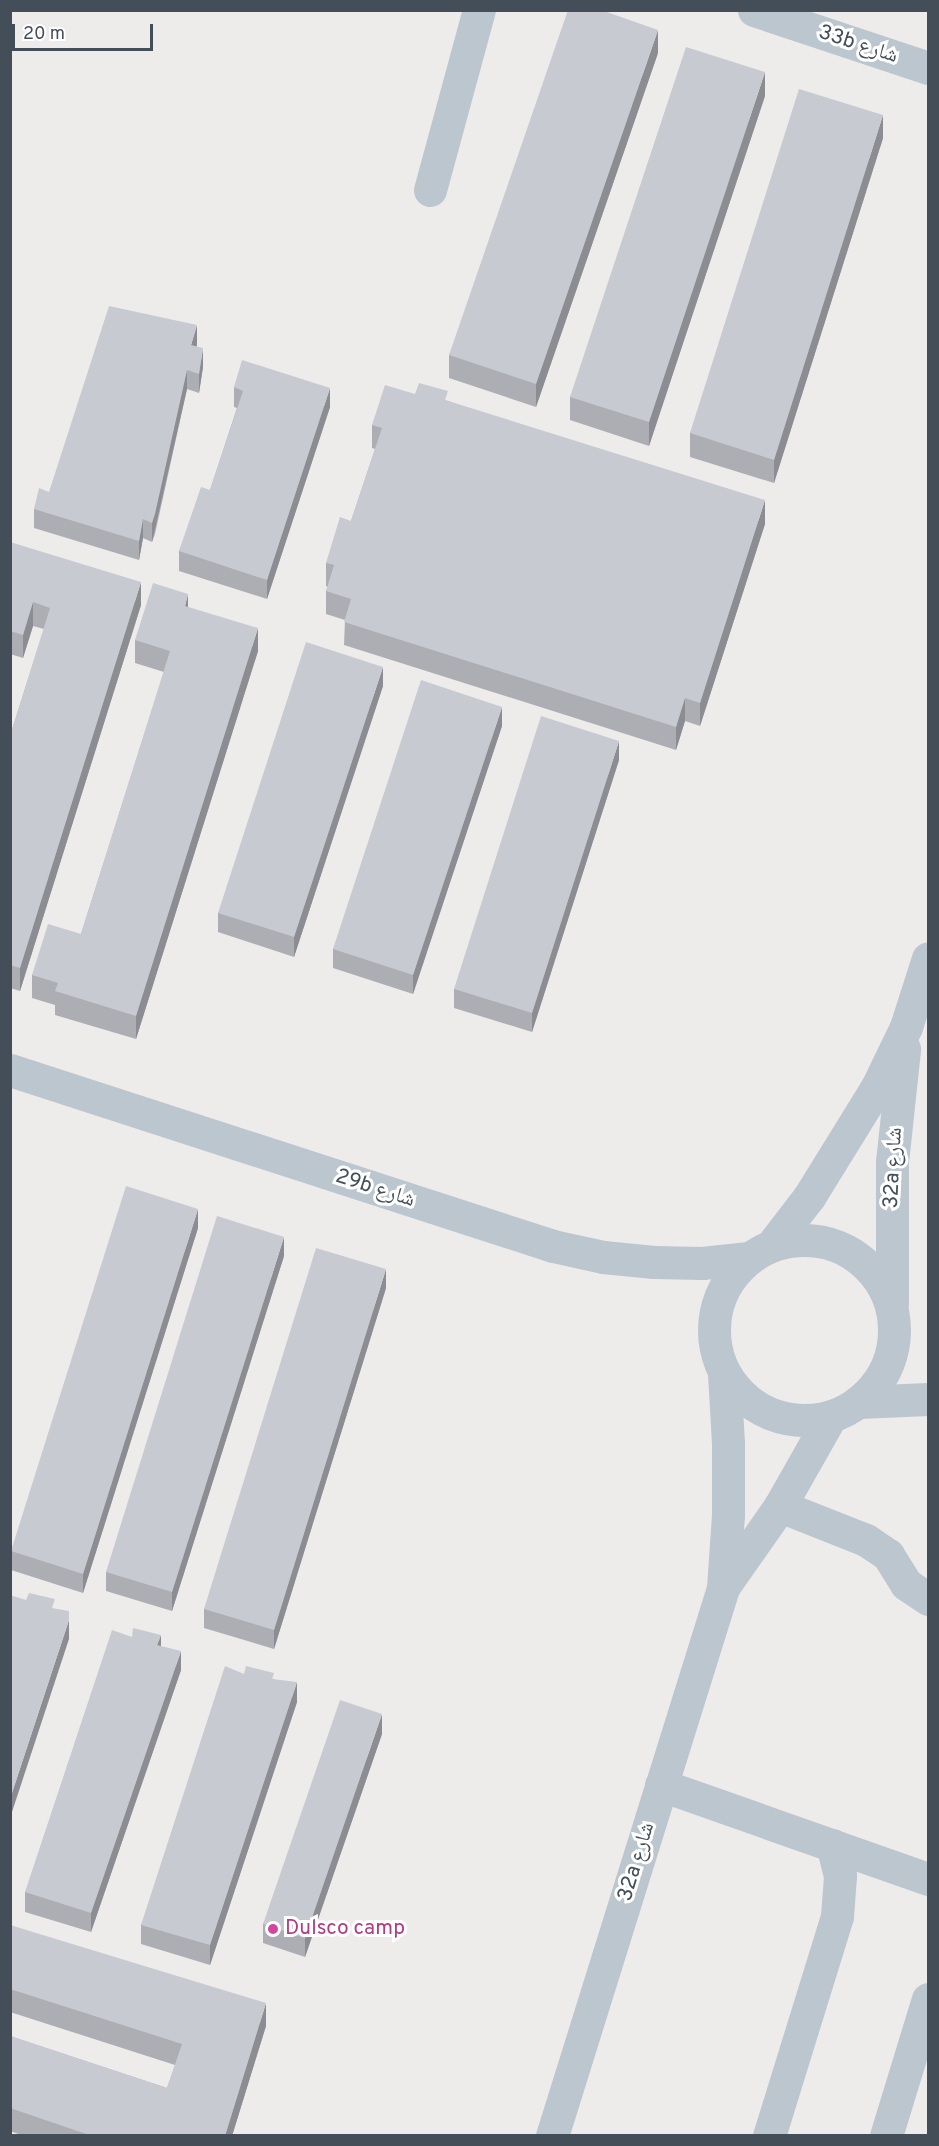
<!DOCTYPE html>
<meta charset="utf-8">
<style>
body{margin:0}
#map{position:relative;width:939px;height:2146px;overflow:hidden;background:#eeebeb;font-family:Overpass,"Noto Naskh Arabic",sans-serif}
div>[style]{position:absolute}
.minor>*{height:33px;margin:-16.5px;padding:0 16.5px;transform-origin:16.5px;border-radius:16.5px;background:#bbc6cf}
.minor>.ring{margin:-16.5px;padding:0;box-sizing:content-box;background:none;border:33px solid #bbc6cf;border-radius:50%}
.wall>*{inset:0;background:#acaeb4}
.shaded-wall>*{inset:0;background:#8c8d92}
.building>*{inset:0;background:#c8cad1}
.dots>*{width:16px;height:16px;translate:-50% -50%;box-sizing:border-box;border:3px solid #fff;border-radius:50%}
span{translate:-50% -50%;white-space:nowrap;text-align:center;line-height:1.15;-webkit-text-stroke:6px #fff;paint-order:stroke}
.street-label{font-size:21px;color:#434e59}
.hotel-label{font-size:21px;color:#b23c85}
.left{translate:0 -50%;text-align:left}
.frame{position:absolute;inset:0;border:12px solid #434e59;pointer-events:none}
.scale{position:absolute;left:12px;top:24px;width:141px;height:27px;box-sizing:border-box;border:3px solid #434e59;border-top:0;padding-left:8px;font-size:18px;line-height:21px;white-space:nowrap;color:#434e59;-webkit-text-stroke:4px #fff;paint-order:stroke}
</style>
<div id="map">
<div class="minor">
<div style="left:754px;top:10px;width:183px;rotate:18.4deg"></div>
<div style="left:430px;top:190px;width:187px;rotate:-74.8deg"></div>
<div style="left:10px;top:1070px;width:571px;rotate:17.96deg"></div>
<div style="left:553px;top:1246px;width:51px;rotate:12.4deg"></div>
<div style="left:603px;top:1257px;width:51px;rotate:5.6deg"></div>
<div style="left:654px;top:1262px;width:48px;rotate:1.2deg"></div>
<div style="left:702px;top:1263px;width:47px;rotate:-6.1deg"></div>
<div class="ring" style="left:714px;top:1240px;width:147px;height:147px"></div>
<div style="left:772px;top:1245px;width:61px;rotate:-52.4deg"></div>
<div style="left:809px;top:1197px;width:129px;rotate:-58.3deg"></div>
<div style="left:877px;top:1087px;width:67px;rotate:-64.2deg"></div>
<div style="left:906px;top:1027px;width:72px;rotate:-72.3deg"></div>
<div style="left:892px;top:1303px;width:141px;rotate:-90deg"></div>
<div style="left:892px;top:1162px;width:114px;rotate:-83.9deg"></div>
<div style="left:858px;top:1402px;width:70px;rotate:-2.5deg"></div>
<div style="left:780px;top:1506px;width:92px;rotate:21.6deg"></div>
<div style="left:866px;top:1540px;width:27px;rotate:34deg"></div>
<div style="left:888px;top:1555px;width:34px;rotate:58deg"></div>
<div style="left:906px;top:1584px;width:27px;rotate:34deg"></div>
<div style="left:724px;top:1586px;width:98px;rotate:-55deg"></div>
<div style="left:780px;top:1506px;width:103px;rotate:-60.5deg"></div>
<div style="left:661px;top:1785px;width:283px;rotate:19.4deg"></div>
<div style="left:552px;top:2136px;width:574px;rotate:-72.67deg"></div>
<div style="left:723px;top:1588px;width:73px;rotate:-86.1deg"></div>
<div style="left:728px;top:1515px;width:72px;rotate:-90deg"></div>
<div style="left:728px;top:1443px;width:69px;rotate:-93.3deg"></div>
<div style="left:769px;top:2136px;width:230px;rotate:-72.8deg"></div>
<div style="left:837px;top:1916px;width:40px;rotate:-85.7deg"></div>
<div style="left:840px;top:1876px;width:32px;rotate:-104deg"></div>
<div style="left:886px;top:2136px;width:143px;rotate:-73deg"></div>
</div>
<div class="wall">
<div style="clip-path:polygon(658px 53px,536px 407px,449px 378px,449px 355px)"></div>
<div style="clip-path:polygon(765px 96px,649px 446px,570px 420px,570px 397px)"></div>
<div style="clip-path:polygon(883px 138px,774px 483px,690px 457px,690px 433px)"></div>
<div style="clip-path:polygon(197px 345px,196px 346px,203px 367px,199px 393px,187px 389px,155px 534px,152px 542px,143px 538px,139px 560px,34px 528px,34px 509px,49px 492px)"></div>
<div style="clip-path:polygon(234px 387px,330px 407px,267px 599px,179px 571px,179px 551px,210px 490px,237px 408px,234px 407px)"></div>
<div style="clip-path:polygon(415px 394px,448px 401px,765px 524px,700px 726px,685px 721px,676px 750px,344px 645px,345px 620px,326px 614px,326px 591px,328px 587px,326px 586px,326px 563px,351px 521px,375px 449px,372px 448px,372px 425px)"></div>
<div style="clip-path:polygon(10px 542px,141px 605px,20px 991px,10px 988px,10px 736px,44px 629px,33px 626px,23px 658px,10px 654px)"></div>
<div style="clip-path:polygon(188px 607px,258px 651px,136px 1039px,55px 1015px,55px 1005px,32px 998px,32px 975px,81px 934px,164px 672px,135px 663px,135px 640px)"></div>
<div style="clip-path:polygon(383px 686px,294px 957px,218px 932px,218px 913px)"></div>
<div style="clip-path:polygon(502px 726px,413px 994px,333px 968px,333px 949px)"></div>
<div style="clip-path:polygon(619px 760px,532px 1032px,454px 1008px,454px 989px)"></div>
<div style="clip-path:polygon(198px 1228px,83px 1593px,11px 1570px,11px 1551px)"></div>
<div style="clip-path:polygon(284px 1256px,172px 1611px,106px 1591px,106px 1572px)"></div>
<div style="clip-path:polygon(386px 1288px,274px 1649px,204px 1628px,204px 1609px)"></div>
<div style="clip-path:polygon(161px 1646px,181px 1670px,91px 1932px,25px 1912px,25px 1892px)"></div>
<div style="clip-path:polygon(244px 1674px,274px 1679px,297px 1702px,210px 1965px,141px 1944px,141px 1925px)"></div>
<div style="clip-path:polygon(382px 1734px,305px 1957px,263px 1943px,263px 1924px)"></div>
<div style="clip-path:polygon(10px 1925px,266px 2026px,232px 2136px,24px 2136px,10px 2131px,10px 2036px,167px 2088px,175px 2065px,10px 2012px)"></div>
</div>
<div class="shaded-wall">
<div style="clip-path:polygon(658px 30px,658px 53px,536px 407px,536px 384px)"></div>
<div style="clip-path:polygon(765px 72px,765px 96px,649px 446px,649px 422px)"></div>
<div style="clip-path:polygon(883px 115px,883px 138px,774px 483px,774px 460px)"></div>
<div style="clip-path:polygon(197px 325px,197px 345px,191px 364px,191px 345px)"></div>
<div style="clip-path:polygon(203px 348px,203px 367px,199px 393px,199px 374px)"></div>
<div style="clip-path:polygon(187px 370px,187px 389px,152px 542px,152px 523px)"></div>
<div style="clip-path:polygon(330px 388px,330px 407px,267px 599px,267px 580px)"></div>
<div style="clip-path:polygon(765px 500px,765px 524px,700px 726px,700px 703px)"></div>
<div style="clip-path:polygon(143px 519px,143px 538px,139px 560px,139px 541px)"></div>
<div style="clip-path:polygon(141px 582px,141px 605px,20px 991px,20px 968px)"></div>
<div style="clip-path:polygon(188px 594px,188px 617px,185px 606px)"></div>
<div style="clip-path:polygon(33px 602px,33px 626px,23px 658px,23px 635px)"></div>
<div style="clip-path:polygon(258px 628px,258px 651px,136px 1039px,136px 1016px)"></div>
<div style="clip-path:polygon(383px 667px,383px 686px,294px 957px,294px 937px)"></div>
<div style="clip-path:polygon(685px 698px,685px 721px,676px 750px,676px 727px)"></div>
<div style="clip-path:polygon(502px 707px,502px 726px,413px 994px,413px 975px)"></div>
<div style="clip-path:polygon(619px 741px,619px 760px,532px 1032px,532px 1013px)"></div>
<div style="clip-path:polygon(198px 1209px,198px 1228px,83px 1593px,83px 1574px)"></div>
<div style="clip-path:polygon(284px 1237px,284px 1256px,172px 1611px,172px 1592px)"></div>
<div style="clip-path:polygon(386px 1269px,386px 1288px,274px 1649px,274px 1630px)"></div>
<div style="clip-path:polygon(69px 1620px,69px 1639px,10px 1818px,10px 1799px)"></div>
<div style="clip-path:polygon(161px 1635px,161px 1654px,157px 1645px)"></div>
<div style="clip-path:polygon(181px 1651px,181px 1670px,91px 1932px,91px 1913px)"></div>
<div style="clip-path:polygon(297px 1682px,297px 1702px,210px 1965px,210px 1945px)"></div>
<div style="clip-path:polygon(382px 1714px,382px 1734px,305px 1957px,305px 1938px)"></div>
<div style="clip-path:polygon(266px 2003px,266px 2026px,232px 2136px,225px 2136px)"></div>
</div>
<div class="building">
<div style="clip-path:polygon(568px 10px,601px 10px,658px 30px,536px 384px,449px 355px)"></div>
<div style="clip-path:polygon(686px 47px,765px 72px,649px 422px,570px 397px)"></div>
<div style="clip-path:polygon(799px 89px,883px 115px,774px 460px,690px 433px)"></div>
<div style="clip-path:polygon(109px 306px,197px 325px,191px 345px,203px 348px,199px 374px,187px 370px,155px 514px,152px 523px,143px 519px,139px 541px,34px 509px,39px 488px,49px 492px)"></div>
<div style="clip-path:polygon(242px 360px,330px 388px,267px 580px,179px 551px,201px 487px,210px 490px,243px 391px,234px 387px)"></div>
<div style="clip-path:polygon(419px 383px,448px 391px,445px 400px,765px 500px,700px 703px,685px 698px,676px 727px,344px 622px,351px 599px,326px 591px,334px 565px,326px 563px,340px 517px,351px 521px,382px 428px,372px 425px,385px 385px,415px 394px)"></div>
<div style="clip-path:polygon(10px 542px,141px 582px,20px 968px,10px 965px,10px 736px,50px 608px,33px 602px,23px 635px,10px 631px)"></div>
<div style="clip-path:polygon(153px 583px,188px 594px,185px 606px,258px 628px,136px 1016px,55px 991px,58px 983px,32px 975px,48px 924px,81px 934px,170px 651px,135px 640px)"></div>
<div style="clip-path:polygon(306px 642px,383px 667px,294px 937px,218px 913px)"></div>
<div style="clip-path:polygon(421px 680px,502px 707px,413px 975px,333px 949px)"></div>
<div style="clip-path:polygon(541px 716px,619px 741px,532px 1013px,454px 989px)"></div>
<div style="clip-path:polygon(126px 1186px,198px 1209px,83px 1574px,11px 1551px)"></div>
<div style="clip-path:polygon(217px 1216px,284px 1237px,172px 1592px,106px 1572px)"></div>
<div style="clip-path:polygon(316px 1248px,386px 1269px,274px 1630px,204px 1609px)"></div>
<div style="clip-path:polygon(29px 1593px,55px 1599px,52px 1608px,69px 1611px,69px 1620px,10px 1799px,10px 1595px,26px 1600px)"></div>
<div style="clip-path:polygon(133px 1628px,161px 1635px,157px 1645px,181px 1651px,91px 1913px,25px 1892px,112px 1630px,132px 1637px)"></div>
<div style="clip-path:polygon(225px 1666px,244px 1674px,246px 1666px,274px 1673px,272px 1679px,297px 1682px,210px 1945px,141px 1925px)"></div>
<div style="clip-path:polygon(340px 1700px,382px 1714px,305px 1938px,263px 1924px)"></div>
<div style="clip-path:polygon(10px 1925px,266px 2003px,225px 2136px,92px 2136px,10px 2108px,10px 2036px,167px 2088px,182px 2044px,10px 1989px)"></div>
</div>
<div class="dots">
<div style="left:273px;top:1929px;background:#d1479c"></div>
</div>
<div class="street-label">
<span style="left:858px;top:45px;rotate:18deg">33b شارع</span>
<span style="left:894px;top:1168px;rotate:-87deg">32a شارع</span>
<span style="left:375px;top:1189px;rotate:18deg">29b شارع</span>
<span style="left:637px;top:1862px;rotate:-73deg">32a شارع</span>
</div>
<div class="hotel-label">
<span class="left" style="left:285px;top:1929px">Dulsco camp</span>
</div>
<div class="frame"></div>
<div class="scale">20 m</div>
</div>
